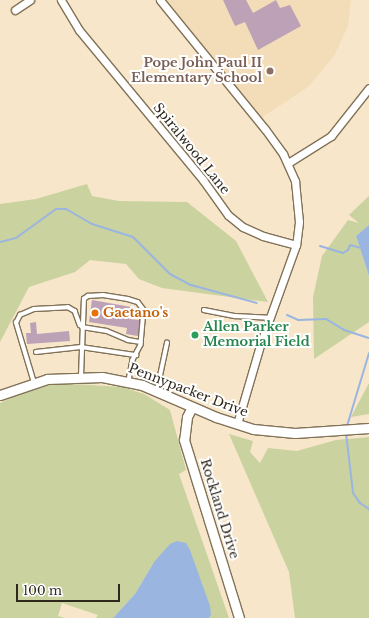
<!DOCTYPE html>
<style>
body{margin:0}
#map{position:relative;width:369px;height:618px;overflow:hidden;background:#f7e6c9;font-family:"Libre Baskerville",serif}
div>[style]{position:absolute}
.built>*{inset:0;background:#f2ddb8}
.green>*{inset:0;background:#cad29f}
.water>*{inset:0;background:#99b5e0}
.stream>*{height:2px;margin:-1px;padding:0 1px;transform-origin:1px;border-radius:1px;background:#99b5e0}
.building>*{inset:0;background:#bca1b7}
.roads{filter:drop-shadow(1px 0 #817258) drop-shadow(-1px 0 #817258) drop-shadow(0 1px #817258) drop-shadow(0 -1px #817258)}
.service>*{height:3.5px;margin:-1.75px;padding:0 1.75px;transform-origin:1.75px;border-radius:1.75px;background:#fff}
.minor>*{height:7px;margin:-3.5px;padding:0 3.5px;transform-origin:3.5px;border-radius:3.5px;background:#fff}
.tertiary>*{height:9px;margin:-4.5px;padding:0 4.5px;transform-origin:4.5px;border-radius:4.5px;background:#fff}
.dots>*{width:11px;height:11px;translate:-50% -50%;box-sizing:border-box;border:2px solid #fff;border-radius:50%}
span{translate:-50% -50%;white-space:nowrap;text-align:center;line-height:1.15;-webkit-text-stroke:4px #fff;paint-order:stroke}
.education-label{font-size:13px;color:#785e54;font-weight:700}
.right{translate:-100% -50%;text-align:right}
.street-label{font-size:13px;color:#2f281d}
.food-label{font-size:13px;color:#c56008;font-weight:700}
.left{translate:0 -50%;text-align:left}
.leisure-label{font-size:13px;color:#27864d;font-weight:700}
.scale{position:absolute;left:16px;top:584px;width:104px;height:18px;box-sizing:border-box;border:2px solid #2f281d;border-top:0;padding-left:5px;font-size:12px;line-height:14px;white-space:nowrap;color:#2f281d;-webkit-text-stroke:3px #fff;paint-order:stroke}
</style>
<div id="map">
<div class="built">
<div style="clip-path:polygon(160px 0,351px 0,348px 26px,334px 56px,308px 87px,258px 120px)"></div>
</div>
<div class="green">
<div style="clip-path:polygon(87px 184px,92px 196px,119px 201px,187px 202px,236px 241px,268px 302px,162px 288px,139px 279px,126px 264px,90px 260px,75px 272px,29px 287px,0 342px,0 204px,36px 199px)"></div>
<div style="clip-path:polygon(369px 196px,369px 225px,356px 236px,369px 276px,369px 322px,314px 359px,313px 297px,322px 256px,348px 220px,359px 223px,349px 215px)"></div>
<div style="clip-path:polygon(57px 383px,122px 387px,144px 394px,170px 410px,186px 470px,179px 474px,229px 618px,209px 618px,211px 615px,154px 562px,135px 594px,113px 618px,96px 618px,98px 615px,62px 603px,58px 616px,65px 618px,0 618px,0 403px,17px 395px)"></div>
<div style="clip-path:polygon(369px 383px,369px 414px,351px 417px)"></div>
<div style="clip-path:polygon(229px 434px,253px 441px,250px 452px,260px 463px,268px 448px,297px 451px,336px 440px,369px 437px,369px 618px,295px 618px,289px 572px)"></div>
</div>
<div class="water">
<div style="clip-path:polygon(369px 225px,369px 276px,356px 236px)"></div>
<div style="clip-path:polygon(177px 541px,186px 543px,190px 550px,210px 606px,211px 615px,209px 618px,113px 618px,135px 594px,154px 562px,170px 544px)"></div>
</div>
<div class="stream">
<div style="left:0;top:242px;width:16px;rotate:-14deg"></div>
<div style="left:16px;top:238px;width:49px;rotate:-35.9deg"></div>
<div style="left:56px;top:209px;width:10px"></div>
<div style="left:66px;top:209px;width:30px;rotate:30deg"></div>
<div style="left:92px;top:224px;width:43px;rotate:17.6deg"></div>
<div style="left:133px;top:237px;width:52px;rotate:45deg"></div>
<div style="left:170px;top:274px;width:24px;rotate:28deg"></div>
<div style="left:191px;top:285px;width:68px;rotate:15.3deg"></div>
<div style="left:320px;top:246px;width:24px;rotate:17deg"></div>
<div style="left:343px;top:253px;width:6px;rotate:-31deg"></div>
<div style="left:348px;top:250px;width:5px;rotate:-68deg"></div>
<div style="left:350px;top:245px;width:11px;rotate:15deg"></div>
<div style="left:287px;top:315px;width:12px;rotate:24deg"></div>
<div style="left:298px;top:320px;width:28px;rotate:-2deg"></div>
<div style="left:326px;top:319px;width:21px;rotate:31deg"></div>
<div style="left:344px;top:330px;width:26px;rotate:18deg"></div>
<div style="left:347px;top:426px;width:76px;rotate:-73.2deg"></div>
<div style="left:346px;top:433px;width:60px;rotate:83.3deg"></div>
<div style="left:353px;top:493px;width:12px;rotate:55deg"></div>
<div style="left:360px;top:503px;width:11px;rotate:34deg"></div>
</div>
<div class="building">
<div style="clip-path:polygon(223px 0,246px 0,253px 13px,276px 0,280px 8px,290px 5px,301px 26px,258px 50px,245px 22px,235px 26px)"></div>
<div style="clip-path:polygon(92px 300px,131px 307px,129px 319px,140px 320px,138px 336px,126px 334px,127px 328px,89px 322px)"></div>
<div style="clip-path:polygon(36px 322px,37px 334px,69px 331px,70px 341px,27px 344px,26px 333px,31px 333px,30px 323px)"></div>
</div>
<div class="roads">
<div class="service">
<div style="left:204px;top:310px;width:32px;rotate:11deg"></div>
<div style="left:235px;top:316px;width:34px;rotate:3deg"></div>
<div style="left:82px;top:327px;width:25px;rotate:9deg"></div>
<div style="left:107px;top:331px;width:23px;rotate:23deg"></div>
<div style="left:128px;top:340px;width:13px;rotate:9deg"></div>
<div style="left:36px;top:352px;width:45px;rotate:-6.3deg"></div>
<div style="left:81px;top:347px;width:56px;rotate:8.3deg"></div>
<div style="left:81px;top:376px;width:77px;rotate:-87.8deg"></div>
<div style="left:84px;top:299px;width:5px;rotate:-37deg"></div>
<div style="left:88px;top:296px;width:15px;rotate:-4deg"></div>
<div style="left:103px;top:295px;width:25px;rotate:9deg"></div>
<div style="left:128px;top:299px;width:10px;rotate:17deg"></div>
<div style="left:138px;top:302px;width:10px;rotate:53deg"></div>
<div style="left:144px;top:310px;width:35px;rotate:95deg"></div>
<div style="left:141px;top:345px;width:17px;rotate:118deg"></div>
<div style="left:133px;top:360px;width:21px;rotate:101deg"></div>
<div style="left:34px;top:383px;width:63px;rotate:-106.7deg"></div>
<div style="left:16px;top:323px;width:9px;rotate:-63deg"></div>
<div style="left:20px;top:315px;width:15px;rotate:-23deg"></div>
<div style="left:34px;top:309px;width:34px;rotate:-3deg"></div>
<div style="left:68px;top:307px;width:8px;rotate:30deg"></div>
<div style="left:75px;top:311px;width:15px;rotate:70deg"></div>
<div style="left:157px;top:390px;width:48px;rotate:-78deg"></div>
</div>
<div class="minor">
<div style="left:61px;top:0;width:35px;rotate:59deg"></div>
<div style="left:79px;top:30px;width:195px;rotate:50.4deg"></div>
<div style="left:203px;top:180px;width:43px;rotate:54.5deg"></div>
<div style="left:228px;top:215px;width:19px;rotate:39deg"></div>
<div style="left:243px;top:227px;width:22px;rotate:24deg"></div>
<div style="left:263px;top:236px;width:34px;rotate:15deg"></div>
<div style="left:160px;top:0;width:166px;rotate:50.9deg"></div>
<div style="left:265px;top:129px;width:31px;rotate:54deg"></div>
<div style="left:283px;top:154px;width:30px;rotate:66deg"></div>
<div style="left:295px;top:181px;width:41px;rotate:84.4deg"></div>
<div style="left:299px;top:222px;width:23px;rotate:97deg"></div>
<div style="left:296px;top:245px;width:103px;rotate:109.8deg"></div>
<div style="left:261px;top:342px;width:85px;rotate:106.3deg"></div>
<div style="left:15px;top:10px;width:18px;rotate:-34deg"></div>
<div style="left:288px;top:163px;width:51px;rotate:-32.1deg"></div>
<div style="left:331px;top:136px;width:61px;rotate:-51.6deg"></div>
</div>
<div class="tertiary">
<div style="left:0;top:395px;width:50px;rotate:-18.8deg"></div>
<div style="left:47px;top:379px;width:55px;rotate:-2.1deg"></div>
<div style="left:102px;top:377px;width:41px;rotate:11.3deg"></div>
<div style="left:142px;top:385px;width:81px;rotate:23.4deg"></div>
<div style="left:216px;top:417px;width:39px;rotate:18deg"></div>
<div style="left:253px;top:429px;width:42px;rotate:5.4deg"></div>
<div style="left:295px;top:433px;width:74px;rotate:-3.9deg"></div>
<div style="left:192px;top:407px;width:11px;rotate:117deg"></div>
<div style="left:187px;top:417px;width:23px;rotate:97deg"></div>
<div style="left:184px;top:440px;width:186px;rotate:72.8deg"></div>
</div>
</div>
<div class="dots">
<div style="left:270px;top:71px;background:#8d6e63"></div>
<div style="left:95px;top:313px;background:#e8710a"></div>
<div style="left:195px;top:335px;background:#2e9e5b"></div>
</div>
<div class="education-label">
<span class="right" style="left:262px;top:71px">Pope John Paul II<br>Elementary School</span>
</div>
<div class="street-label">
<span style="left:191px;top:149px;rotate:51deg">Spiralwood Lane</span>
<span style="left:188px;top:391px;rotate:21deg">Pennypacker Drive</span>
<span style="left:219px;top:509px;rotate:73deg">Rockland Drive</span>
</div>
<div class="food-label">
<span class="left" style="left:103px;top:313px">Gaetano's</span>
</div>
<div class="leisure-label">
<span class="left" style="left:203px;top:335px">Allen Parker<br>Memorial Field</span>
</div>
<div class="scale">100 m</div>
</div>
